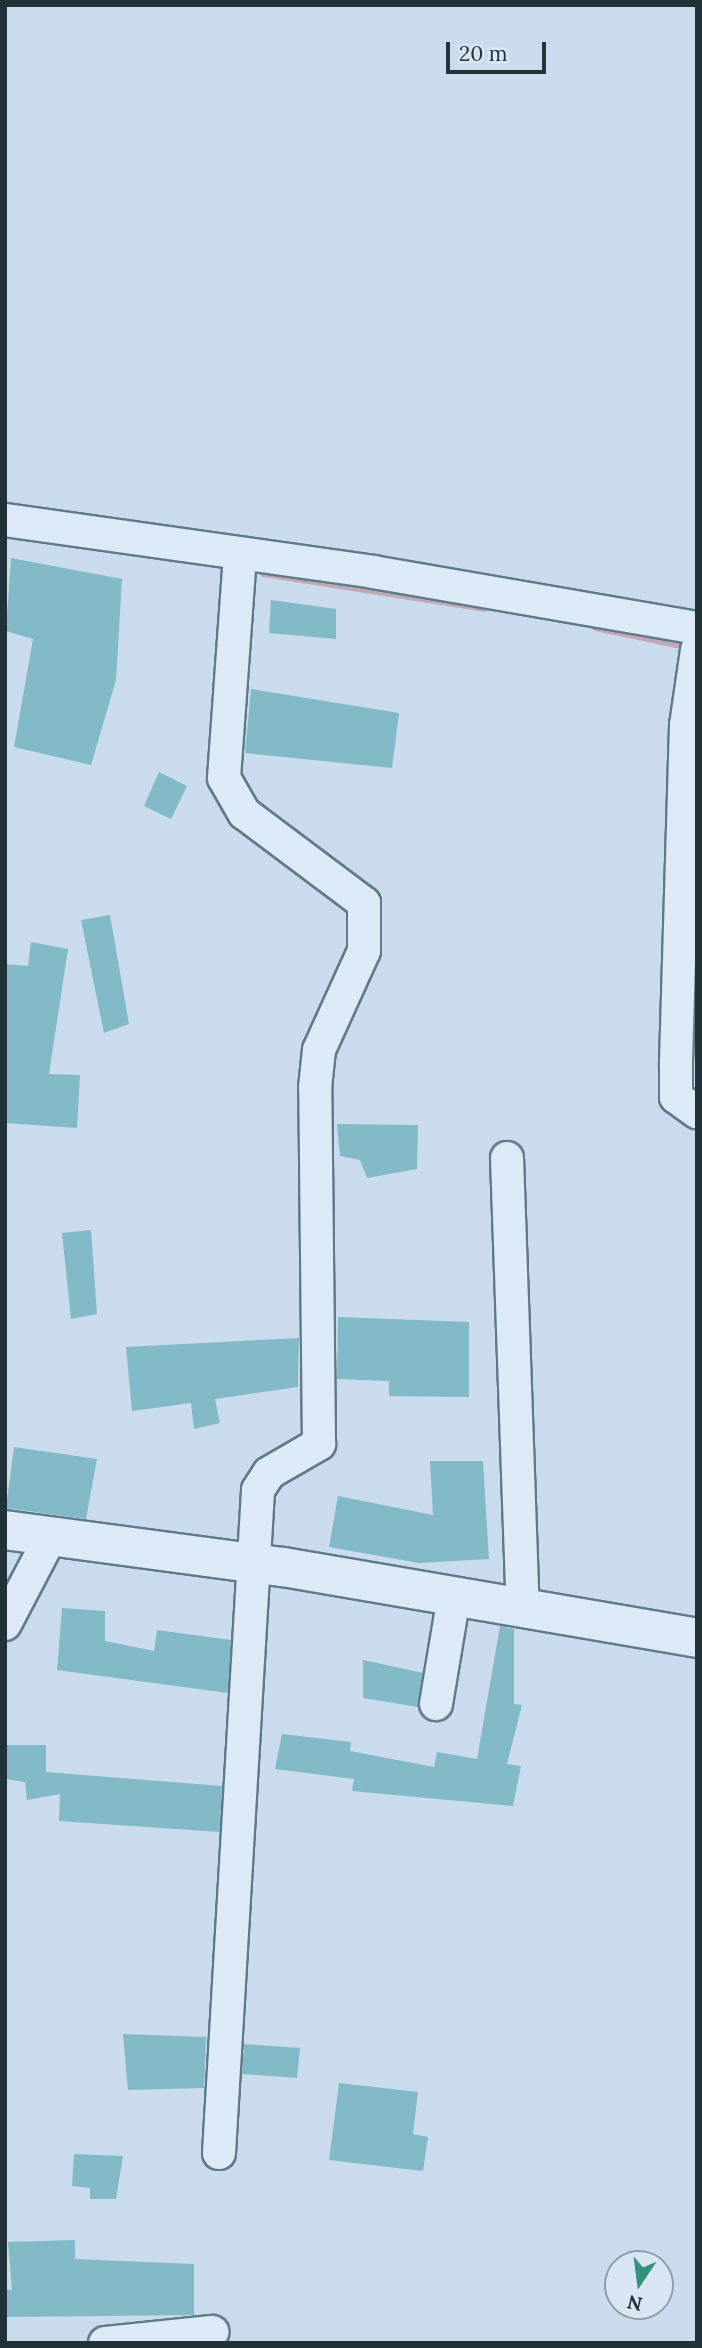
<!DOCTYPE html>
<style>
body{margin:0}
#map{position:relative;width:702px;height:2348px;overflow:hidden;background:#c9dbec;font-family:Lora,serif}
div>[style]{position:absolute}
.stream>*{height:10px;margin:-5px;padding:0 5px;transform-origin:5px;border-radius:5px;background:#c0a9b5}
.building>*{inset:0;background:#81b9c7}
.roads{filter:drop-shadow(2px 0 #5f7a87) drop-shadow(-2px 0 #5f7a87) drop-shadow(0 2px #5f7a87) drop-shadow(0 -2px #5f7a87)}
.street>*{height:32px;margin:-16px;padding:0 16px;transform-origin:16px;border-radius:16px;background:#dceaf7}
.secondary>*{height:38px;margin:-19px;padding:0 19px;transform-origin:19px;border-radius:19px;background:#dceaf7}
span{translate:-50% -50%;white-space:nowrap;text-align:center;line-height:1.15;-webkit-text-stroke:6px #d8e6f4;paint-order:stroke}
.frame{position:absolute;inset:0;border:7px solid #213239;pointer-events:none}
.north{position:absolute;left:604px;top:2250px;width:70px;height:70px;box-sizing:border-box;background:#d8e6f4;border:2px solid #8f9ea9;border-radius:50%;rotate:193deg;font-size:19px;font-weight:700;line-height:28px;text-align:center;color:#213239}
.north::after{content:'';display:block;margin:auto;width:24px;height:32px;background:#32927d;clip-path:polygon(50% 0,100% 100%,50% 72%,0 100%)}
.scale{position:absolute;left:446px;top:42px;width:100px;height:32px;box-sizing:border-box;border:4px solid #213239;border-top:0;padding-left:9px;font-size:21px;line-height:24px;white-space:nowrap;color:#213239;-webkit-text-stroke:5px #d8e6f4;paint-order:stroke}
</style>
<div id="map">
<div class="stream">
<div style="left:264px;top:572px;width:223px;rotate:9deg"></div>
<div style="left:596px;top:626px;width:83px;rotate:11.9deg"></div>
</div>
<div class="building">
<div style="clip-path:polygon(11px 558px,122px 579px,116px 680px,91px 765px,14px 747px,33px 639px,6px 631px)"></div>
<div style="clip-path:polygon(271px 600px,336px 609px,336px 639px,269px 633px)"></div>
<div style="clip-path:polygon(251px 689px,399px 713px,392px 768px,245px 753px)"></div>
<div style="clip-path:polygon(159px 772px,187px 786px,171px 819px,144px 806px)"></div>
<div style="clip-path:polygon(110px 915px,129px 1024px,104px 1033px,81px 920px)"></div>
<div style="clip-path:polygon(31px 942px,68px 949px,49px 1074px,80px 1075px,77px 1128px,5px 1123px,5px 964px,28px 966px)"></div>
<div style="clip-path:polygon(337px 1124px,418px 1125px,417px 1169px,367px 1178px,360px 1160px,340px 1156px)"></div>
<div style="clip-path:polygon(91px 1230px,97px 1314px,71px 1319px,62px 1233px)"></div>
<div style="clip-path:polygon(338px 1317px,469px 1322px,469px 1397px,389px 1396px,389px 1381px,337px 1379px)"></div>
<div style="clip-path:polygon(299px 1338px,298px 1387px,215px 1399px,220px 1423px,194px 1429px,191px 1403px,132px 1411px,126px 1347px)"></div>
<div style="clip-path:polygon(14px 1447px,97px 1459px,86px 1519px,6px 1508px)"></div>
<div style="clip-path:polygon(430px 1461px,483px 1461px,489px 1559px,419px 1563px,329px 1547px,338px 1496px,433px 1515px)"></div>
<div style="clip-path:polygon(62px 1608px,105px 1611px,105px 1641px,154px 1651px,157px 1630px,231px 1640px,228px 1693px,57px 1670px)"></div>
<div style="clip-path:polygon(500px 1626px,514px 1629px,514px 1704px,522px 1705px,507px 1764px,521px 1766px,513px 1806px,352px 1791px,354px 1779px,275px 1769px,282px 1734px,351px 1742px,350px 1751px,434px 1767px,437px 1752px,477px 1759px)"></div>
<div style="clip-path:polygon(363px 1660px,423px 1673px,418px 1707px,363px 1698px)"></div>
<div style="clip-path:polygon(5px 1745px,46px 1745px,46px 1772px,222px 1786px,220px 1832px,59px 1821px,60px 1794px,27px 1800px,25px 1782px,5px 1779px)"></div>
<div style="clip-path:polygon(123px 2034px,206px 2037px,204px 2088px,128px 2090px)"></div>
<div style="clip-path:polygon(244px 2044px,300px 2048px,297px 2078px,242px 2074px)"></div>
<div style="clip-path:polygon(339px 2083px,418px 2092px,413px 2134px,428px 2137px,423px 2171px,329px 2160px)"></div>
<div style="clip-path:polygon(74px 2154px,123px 2156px,116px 2199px,90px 2199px,90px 2188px,72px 2186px)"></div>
<div style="clip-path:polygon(75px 2240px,75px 2259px,194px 2264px,194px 2315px,5px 2317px,5px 2290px,12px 2290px,8px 2242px)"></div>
</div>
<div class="roads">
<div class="street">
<div style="left:5px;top:520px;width:372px;rotate:8deg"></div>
<div style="left:373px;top:572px;width:329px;rotate:9.8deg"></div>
<div style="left:697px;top:650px;width:76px;rotate:98.3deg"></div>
<div style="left:686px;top:725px;width:342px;rotate:91.7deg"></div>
<div style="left:676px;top:1067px;width:30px;rotate:90deg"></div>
<div style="left:676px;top:1097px;width:26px;rotate:36deg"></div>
<div style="left:507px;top:1158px;width:448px;rotate:88deg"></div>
<div style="left:5px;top:1624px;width:99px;rotate:-62.4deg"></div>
<div style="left:436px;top:1704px;width:109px;rotate:-80.5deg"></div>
<div style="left:219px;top:2153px;width:664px;rotate:-86.63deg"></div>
<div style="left:258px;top:1490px;width:20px;rotate:-57deg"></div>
<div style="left:269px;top:1473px;width:58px;rotate:-30.1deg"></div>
<div style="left:319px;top:1444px;width:356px;rotate:-90.6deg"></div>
<div style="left:315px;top:1088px;width:38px;rotate:-84deg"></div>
<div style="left:319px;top:1050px;width:109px;rotate:-65.6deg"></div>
<div style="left:364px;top:951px;width:48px;rotate:-90deg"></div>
<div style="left:364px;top:903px;width:150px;rotate:-143.1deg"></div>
<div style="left:244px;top:813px;width:40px;rotate:-119.7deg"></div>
<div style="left:224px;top:778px;width:225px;rotate:-85.9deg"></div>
<div style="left:105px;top:2343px;width:108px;rotate:-5.9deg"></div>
</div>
<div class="secondary">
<div style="left:5px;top:1530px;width:280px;rotate:7.6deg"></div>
<div style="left:283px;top:1567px;width:420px;rotate:9.7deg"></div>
</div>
</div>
<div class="frame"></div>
<div class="north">N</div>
<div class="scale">20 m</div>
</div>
